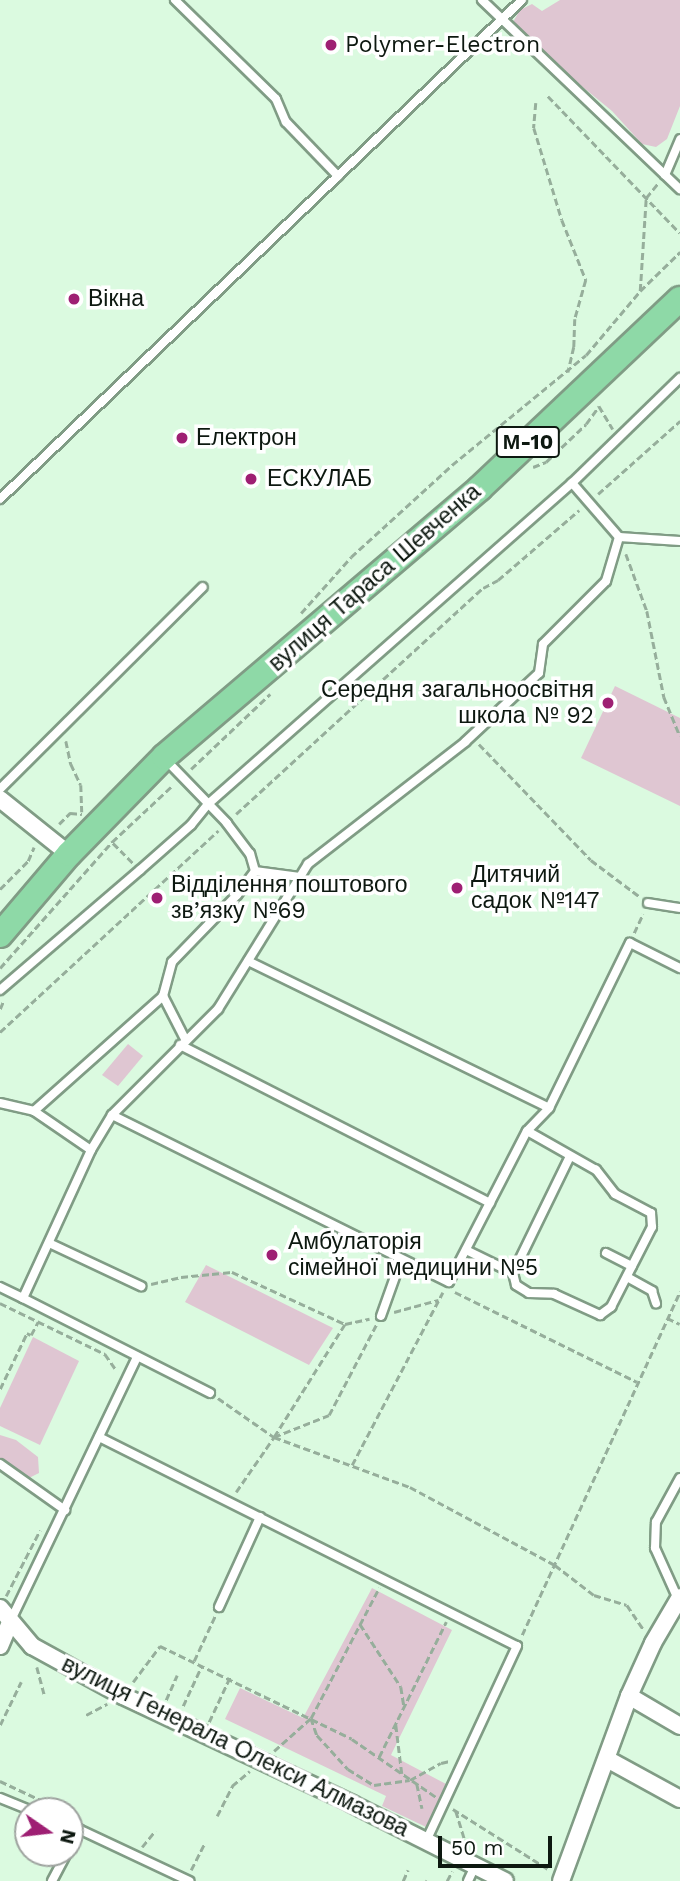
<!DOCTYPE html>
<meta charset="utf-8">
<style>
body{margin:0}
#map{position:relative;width:680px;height:1881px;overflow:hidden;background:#dbfae0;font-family:"Work Sans",sans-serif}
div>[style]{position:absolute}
.green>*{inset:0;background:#dfc6d2}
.path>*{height:2.5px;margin-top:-1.25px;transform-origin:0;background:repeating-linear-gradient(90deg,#96ae9b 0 7px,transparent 0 10.5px)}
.roads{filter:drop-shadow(2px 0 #809c85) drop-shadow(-2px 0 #809c85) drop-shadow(0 2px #809c85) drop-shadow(0 -2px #809c85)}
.service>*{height:8px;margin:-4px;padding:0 4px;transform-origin:4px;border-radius:4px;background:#fff}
.minor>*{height:16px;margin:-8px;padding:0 8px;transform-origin:8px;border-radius:8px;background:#fff}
.primary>*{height:24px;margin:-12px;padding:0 12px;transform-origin:12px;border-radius:12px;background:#8ed9a7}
.dots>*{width:19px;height:19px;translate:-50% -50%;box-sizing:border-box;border:4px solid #fff;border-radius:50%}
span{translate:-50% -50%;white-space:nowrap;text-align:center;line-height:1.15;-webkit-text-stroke:7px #fff;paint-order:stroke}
.shield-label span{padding:2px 5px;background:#fff;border:2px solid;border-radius:5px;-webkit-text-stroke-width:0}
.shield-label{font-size:21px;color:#0d1810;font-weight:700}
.poi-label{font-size:23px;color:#0d1810}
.left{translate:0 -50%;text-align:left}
.right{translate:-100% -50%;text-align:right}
.street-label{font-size:23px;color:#0d1810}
.north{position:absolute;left:14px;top:1797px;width:70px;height:70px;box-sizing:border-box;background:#fff;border:2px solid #9ea39f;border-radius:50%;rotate:104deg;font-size:19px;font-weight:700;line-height:28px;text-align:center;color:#0d1810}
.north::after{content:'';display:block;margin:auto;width:24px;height:32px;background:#9e1f73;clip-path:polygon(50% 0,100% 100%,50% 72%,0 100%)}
.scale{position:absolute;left:438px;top:1836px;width:114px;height:32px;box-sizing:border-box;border:4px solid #0d1810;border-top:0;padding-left:9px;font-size:21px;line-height:24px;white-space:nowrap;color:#0d1810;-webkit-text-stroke:5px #fff;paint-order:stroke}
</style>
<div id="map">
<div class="green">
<div style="clip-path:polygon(560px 0,680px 0,680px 106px,667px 139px,656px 147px,642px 144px,612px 111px,518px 34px,513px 22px,520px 10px,532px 4px,542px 11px)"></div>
<div style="clip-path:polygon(615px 686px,680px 718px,680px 806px,581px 758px)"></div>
<div style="clip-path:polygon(128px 1044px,143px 1056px,118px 1086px,102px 1075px)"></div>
<div style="clip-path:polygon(206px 1265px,333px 1328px,309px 1365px,185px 1302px)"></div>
<div style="clip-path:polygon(33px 1337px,79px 1361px,40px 1445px,0 1426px,0 1408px)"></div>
<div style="clip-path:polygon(0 1435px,16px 1440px,38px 1457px,39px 1473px,25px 1480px,0 1460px)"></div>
<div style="clip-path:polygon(372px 1588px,452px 1630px,391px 1755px,446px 1784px,426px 1827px,382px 1806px,386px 1796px,225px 1719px,240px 1688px,303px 1718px)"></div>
</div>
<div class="path">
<div style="left:548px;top:96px;width:190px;rotate:46.1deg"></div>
<div style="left:536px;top:103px;width:25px;rotate:95deg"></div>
<div style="left:534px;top:128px;width:96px;rotate:73.1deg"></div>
<div style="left:562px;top:220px;width:65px;rotate:68.2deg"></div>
<div style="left:586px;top:280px;width:41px;rotate:105.8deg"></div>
<div style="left:575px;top:319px;width:28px;rotate:92deg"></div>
<div style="left:574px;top:347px;width:26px;rotate:103deg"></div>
<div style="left:640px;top:291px;width:93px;rotate:-86.3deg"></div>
<div style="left:646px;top:198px;width:19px;rotate:-51deg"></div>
<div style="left:533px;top:467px;width:14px;rotate:-21deg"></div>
<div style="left:546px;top:462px;width:55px;rotate:-43.5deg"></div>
<div style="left:586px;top:424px;width:22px;rotate:-54deg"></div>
<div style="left:599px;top:406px;width:27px;rotate:59deg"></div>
<div style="left:598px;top:494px;width:110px;rotate:-41.7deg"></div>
<div style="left:626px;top:554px;width:61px;rotate:69.8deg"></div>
<div style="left:647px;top:611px;width:88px;rotate:78.8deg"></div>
<div style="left:664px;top:697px;width:42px;rotate:67.7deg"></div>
<div style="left:301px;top:613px;width:75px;rotate:-48.2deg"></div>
<div style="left:351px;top:557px;width:137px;rotate:-42.3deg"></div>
<div style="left:452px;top:465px;width:173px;rotate:-39.4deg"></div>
<div style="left:586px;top:355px;width:84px;rotate:-49.8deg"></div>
<div style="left:640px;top:291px;width:56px;rotate:-44.3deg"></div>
<div style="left:66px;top:741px;width:24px;rotate:78deg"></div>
<div style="left:71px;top:764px;width:23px;rotate:65deg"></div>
<div style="left:81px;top:785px;width:27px;rotate:88deg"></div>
<div style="left:479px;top:744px;width:161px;rotate:46deg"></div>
<div style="left:591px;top:860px;width:60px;rotate:36.9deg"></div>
<div style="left:191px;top:769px;width:109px;rotate:-43.5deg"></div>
<div style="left:236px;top:814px;width:335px;rotate:-42.5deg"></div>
<div style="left:483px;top:588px;width:17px;rotate:-28deg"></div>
<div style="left:498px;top:580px;width:107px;rotate:-40.8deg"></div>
<div style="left:59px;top:824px;width:16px;rotate:-45deg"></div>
<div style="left:70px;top:813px;width:12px;rotate:5deg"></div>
<div style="left:113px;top:843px;width:28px;rotate:45deg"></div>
<div style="left:0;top:889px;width:40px;rotate:-45deg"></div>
<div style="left:28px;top:861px;width:15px;rotate:-67deg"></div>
<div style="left:634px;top:933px;width:21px;rotate:-65deg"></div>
<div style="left:0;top:968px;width:169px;rotate:-48.4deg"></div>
<div style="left:112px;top:842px;width:83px;rotate:-43.1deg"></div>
<div style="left:0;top:1009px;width:8px;rotate:-67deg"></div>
<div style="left:0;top:1032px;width:297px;rotate:-42.7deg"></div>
<div style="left:151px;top:1284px;width:31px;rotate:-13deg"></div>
<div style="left:181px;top:1277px;width:51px;rotate:-5.6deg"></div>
<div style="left:232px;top:1272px;width:124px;rotate:24.7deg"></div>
<div style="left:345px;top:1324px;width:25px;rotate:-12deg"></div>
<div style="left:455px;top:1292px;width:203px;rotate:26.3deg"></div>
<div style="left:0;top:1303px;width:117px;rotate:25.9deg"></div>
<div style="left:105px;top:1354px;width:19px;rotate:55deg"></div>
<div style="left:394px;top:1312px;width:46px;rotate:-15.3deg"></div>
<div style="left:667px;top:1318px;width:14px;rotate:25deg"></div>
<div style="left:0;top:1389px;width:62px;rotate:-64.3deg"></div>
<div style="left:27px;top:1333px;width:4px;rotate:27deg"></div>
<div style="left:31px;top:1335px;width:15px;rotate:-62deg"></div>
<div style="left:218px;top:1398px;width:68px;rotate:34.9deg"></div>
<div style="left:274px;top:1437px;width:145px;rotate:20.2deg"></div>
<div style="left:410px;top:1487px;width:165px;rotate:28.3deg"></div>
<div style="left:555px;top:1565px;width:49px;rotate:37.6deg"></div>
<div style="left:594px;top:1595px;width:34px;rotate:17deg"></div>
<div style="left:627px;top:1605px;width:29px;rotate:56deg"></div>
<div style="left:274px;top:1437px;width:133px;rotate:-57.9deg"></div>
<div style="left:352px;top:1465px;width:195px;rotate:-62.3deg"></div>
<div style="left:236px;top:1492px;width:67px;rotate:-55.4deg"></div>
<div style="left:274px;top:1437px;width:59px;rotate:-21.8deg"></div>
<div style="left:329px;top:1415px;width:102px;rotate:-62.4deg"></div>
<div style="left:6px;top:1596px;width:74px;rotate:-62.7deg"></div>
<div style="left:360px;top:1624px;width:75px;rotate:56.9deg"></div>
<div style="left:401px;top:1687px;width:20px;rotate:81deg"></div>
<div style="left:522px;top:1635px;width:378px;rotate:-65.3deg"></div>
<div style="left:194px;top:1661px;width:50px;rotate:-65deg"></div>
<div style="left:37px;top:1667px;width:28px;rotate:75deg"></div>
<div style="left:133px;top:1682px;width:45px;rotate:-53.1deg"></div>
<div style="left:160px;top:1646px;width:213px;rotate:25.8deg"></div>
<div style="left:352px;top:1739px;width:102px;rotate:34.6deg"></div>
<div style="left:166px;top:1700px;width:27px;rotate:-66deg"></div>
<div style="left:183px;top:1706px;width:45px;rotate:-65.1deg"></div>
<div style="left:86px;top:1715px;width:24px;rotate:-28deg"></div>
<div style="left:311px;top:1718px;width:18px;rotate:71deg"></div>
<div style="left:317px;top:1735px;width:46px;rotate:47.6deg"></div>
<div style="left:348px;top:1769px;width:31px;rotate:32deg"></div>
<div style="left:374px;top:1785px;width:36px;rotate:-8deg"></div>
<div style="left:410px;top:1780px;width:35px;rotate:-29deg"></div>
<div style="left:441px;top:1763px;width:9px;rotate:-13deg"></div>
<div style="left:209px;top:1722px;width:50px;rotate:-65deg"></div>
<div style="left:0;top:1725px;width:48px;rotate:-64deg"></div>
<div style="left:396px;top:1725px;width:49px;rotate:83deg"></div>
<div style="left:274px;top:1751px;width:50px;rotate:-41.7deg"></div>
<div style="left:311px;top:1718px;width:147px;rotate:-62.4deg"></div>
<div style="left:379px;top:1757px;width:151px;rotate:-63.6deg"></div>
<div style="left:0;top:1781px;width:71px;rotate:25.1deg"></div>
<div style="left:417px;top:1784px;width:25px;rotate:78deg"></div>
<div style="left:453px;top:1809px;width:112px;rotate:32.3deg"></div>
<div style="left:456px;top:1811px;width:34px;rotate:73deg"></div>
<div style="left:217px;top:1816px;width:34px;rotate:-63deg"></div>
<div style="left:232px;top:1786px;width:23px;rotate:-40deg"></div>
<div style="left:142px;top:1847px;width:21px;rotate:-51deg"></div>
<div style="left:191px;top:1870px;width:30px;rotate:-63deg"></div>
<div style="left:403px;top:1881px;width:12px;rotate:-66deg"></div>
<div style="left:426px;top:1881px;width:1px;rotate:-45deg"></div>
<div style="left:447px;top:1881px;width:11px;rotate:-63deg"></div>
</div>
<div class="roads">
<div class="service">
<div style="left:175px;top:0;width:141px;rotate:44.4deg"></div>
<div style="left:276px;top:99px;width:25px;rotate:67deg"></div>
<div style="left:286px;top:122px;width:75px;rotate:46.1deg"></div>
<div style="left:482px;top:0;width:274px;rotate:43.7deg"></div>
<div style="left:665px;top:175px;width:39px;rotate:-67deg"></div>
<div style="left:572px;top:483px;width:72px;rotate:49deg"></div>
<div style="left:0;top:499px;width:722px;rotate:-43.71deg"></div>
<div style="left:0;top:789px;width:286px;rotate:-44.9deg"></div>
<div style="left:255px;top:871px;width:45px;rotate:7.6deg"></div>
<div style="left:648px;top:903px;width:32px;rotate:9deg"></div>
<div style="left:248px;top:961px;width:335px;rotate:26deg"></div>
<div style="left:549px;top:1108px;width:184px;rotate:-63.9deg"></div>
<div style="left:630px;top:943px;width:56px;rotate:26.6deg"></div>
<div style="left:0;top:990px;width:184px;rotate:-40.6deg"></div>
<div style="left:140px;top:870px;width:68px;rotate:-41.4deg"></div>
<div style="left:191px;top:825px;width:27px;rotate:-51deg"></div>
<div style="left:208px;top:804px;width:485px;rotate:-41.4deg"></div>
<div style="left:572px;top:483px;width:151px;rotate:-44.2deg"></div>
<div style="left:163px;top:996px;width:48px;rotate:62.9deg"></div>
<div style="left:180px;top:1045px;width:348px;rotate:27deg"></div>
<div style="left:0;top:1103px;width:35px;rotate:13deg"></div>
<div style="left:34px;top:1111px;width:69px;rotate:34.4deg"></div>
<div style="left:34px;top:1111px;width:173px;rotate:-41.7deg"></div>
<div style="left:163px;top:996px;width:35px;rotate:-75deg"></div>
<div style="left:172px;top:962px;width:93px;rotate:-45.9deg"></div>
<div style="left:237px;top:895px;width:30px;rotate:-53deg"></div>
<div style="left:255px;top:871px;width:18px;rotate:-106deg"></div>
<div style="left:250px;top:854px;width:39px;rotate:-127deg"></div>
<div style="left:227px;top:823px;width:88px;rotate:-134.1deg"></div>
<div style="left:112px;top:1115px;width:376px;rotate:26.4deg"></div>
<div style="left:449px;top:1282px;width:170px;rotate:-62.7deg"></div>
<div style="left:527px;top:1131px;width:32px;rotate:-46deg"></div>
<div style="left:49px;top:1243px;width:102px;rotate:25.1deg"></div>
<div style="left:466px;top:1250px;width:52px;rotate:26.1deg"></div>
<div style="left:513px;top:1273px;width:12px;rotate:76deg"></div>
<div style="left:516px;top:1285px;width:15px;rotate:32deg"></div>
<div style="left:529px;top:1293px;width:25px;rotate:2deg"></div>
<div style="left:554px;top:1294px;width:51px;rotate:24.5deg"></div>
<div style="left:600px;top:1315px;width:14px;rotate:-36deg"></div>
<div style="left:611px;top:1307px;width:90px;rotate:-62.9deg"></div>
<div style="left:652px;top:1227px;width:14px;rotate:-94deg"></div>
<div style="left:651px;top:1213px;width:41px;rotate:-152.2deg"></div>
<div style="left:615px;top:1194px;width:31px;rotate:-128deg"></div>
<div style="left:596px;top:1170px;width:79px;rotate:-150.5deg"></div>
<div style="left:606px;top:1253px;width:29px;rotate:27deg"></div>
<div style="left:513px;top:1273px;width:130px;rotate:-64deg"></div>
<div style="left:627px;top:1277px;width:29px;rotate:29deg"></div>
<div style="left:652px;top:1291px;width:13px;rotate:72deg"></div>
<div style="left:0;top:1287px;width:25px;rotate:26deg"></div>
<div style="left:381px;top:1316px;width:59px;rotate:-70.3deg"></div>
<div style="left:210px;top:1393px;width:210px;rotate:-153.1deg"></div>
<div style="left:23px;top:1298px;width:163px;rotate:-65.3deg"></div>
<div style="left:91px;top:1150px;width:41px;rotate:-59deg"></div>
<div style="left:112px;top:1115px;width:150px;rotate:-45deg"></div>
<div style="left:218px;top:1009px;width:171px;rotate:-58.2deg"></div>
<div style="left:308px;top:864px;width:199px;rotate:-37.8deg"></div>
<div style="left:465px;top:742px;width:101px;rotate:-43deg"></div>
<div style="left:539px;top:673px;width:29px;rotate:-82deg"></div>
<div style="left:543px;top:644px;width:89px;rotate:-45deg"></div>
<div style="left:606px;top:581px;width:46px;rotate:-73.5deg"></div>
<div style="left:619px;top:537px;width:61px;rotate:3.8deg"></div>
<div style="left:99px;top:1437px;width:467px;rotate:26.6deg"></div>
<div style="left:517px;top:1646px;width:215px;rotate:115deg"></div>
<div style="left:0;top:1464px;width:80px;rotate:35.3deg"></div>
<div style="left:678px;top:1599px;width:56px;rotate:-114.3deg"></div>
<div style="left:655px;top:1548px;width:26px;rotate:-88deg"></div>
<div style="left:656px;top:1522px;width:50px;rotate:-61.4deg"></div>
<div style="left:219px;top:1607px;width:99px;rotate:-65.5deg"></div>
<div style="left:11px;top:1620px;width:292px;rotate:-64.4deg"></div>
<div style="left:0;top:1798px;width:35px;rotate:22deg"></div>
<div style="left:70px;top:1825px;width:132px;rotate:25.2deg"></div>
<div style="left:70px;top:1847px;width:20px;rotate:-63deg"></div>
<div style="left:52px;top:1881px;width:32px;rotate:-62deg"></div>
<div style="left:468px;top:1881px;width:17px;rotate:-65deg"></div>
</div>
<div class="minor">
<div style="left:0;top:799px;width:88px;rotate:38.6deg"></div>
<div style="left:0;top:1608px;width:50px;rotate:49.9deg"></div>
<div style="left:32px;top:1646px;width:104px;rotate:28.8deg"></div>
<div style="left:123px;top:1696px;width:253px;rotate:25.2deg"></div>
<div style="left:352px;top:1804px;width:171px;rotate:26.7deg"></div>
<div style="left:0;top:1646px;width:26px;rotate:-67deg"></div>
<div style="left:629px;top:1696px;width:59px;rotate:30.5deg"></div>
<div style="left:607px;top:1759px;width:83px;rotate:28.7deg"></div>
<div style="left:561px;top:1881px;width:197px;rotate:-69.8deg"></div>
<div style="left:629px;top:1696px;width:58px;rotate:-65.6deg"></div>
<div style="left:653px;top:1643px;width:53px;rotate:-59.6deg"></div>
</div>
<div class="primary">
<div style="left:0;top:935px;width:106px;rotate:-49.6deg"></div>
<div style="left:69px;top:854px;width:136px;rotate:-45.6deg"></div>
<div style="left:164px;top:757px;width:415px;rotate:-40.4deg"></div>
<div style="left:480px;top:488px;width:275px;rotate:-43.4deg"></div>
</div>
</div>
<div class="dots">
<div style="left:331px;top:45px;background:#9e1f73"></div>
<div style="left:74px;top:299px;background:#9e1f73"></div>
<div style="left:182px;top:438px;background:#9e1f73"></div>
<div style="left:251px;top:479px;background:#9e1f73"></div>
<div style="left:608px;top:703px;background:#9e1f73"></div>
<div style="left:457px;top:888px;background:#9e1f73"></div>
<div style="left:157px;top:898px;background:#9e1f73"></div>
<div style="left:272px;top:1255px;background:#9e1f73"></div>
</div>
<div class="shield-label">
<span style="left:528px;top:442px">М-10</span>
</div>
<div class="poi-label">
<span class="left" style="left:345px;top:45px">Polymer-Electron</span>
<span class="left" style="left:88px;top:299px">Вікна</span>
<span class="left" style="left:196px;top:438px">Електрон</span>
<span class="left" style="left:267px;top:479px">ЕСКУЛАБ</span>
<span class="right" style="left:594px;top:703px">Середня загальноосвітня<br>школа № 92</span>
<span class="left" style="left:471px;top:888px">Дитячий<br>садок №147</span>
<span class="left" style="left:171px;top:898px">Відділення поштового<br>зв’язку №69</span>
<span class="left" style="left:288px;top:1255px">Амбулаторія<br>сімейної медицини №5</span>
</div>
<div class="street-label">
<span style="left:375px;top:578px;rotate:-41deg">вулиця Тараса Шевченка</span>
<span style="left:235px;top:1747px;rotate:26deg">вулиця Генерала Олекси Алмазова</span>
</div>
<div class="north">N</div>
<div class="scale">50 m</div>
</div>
